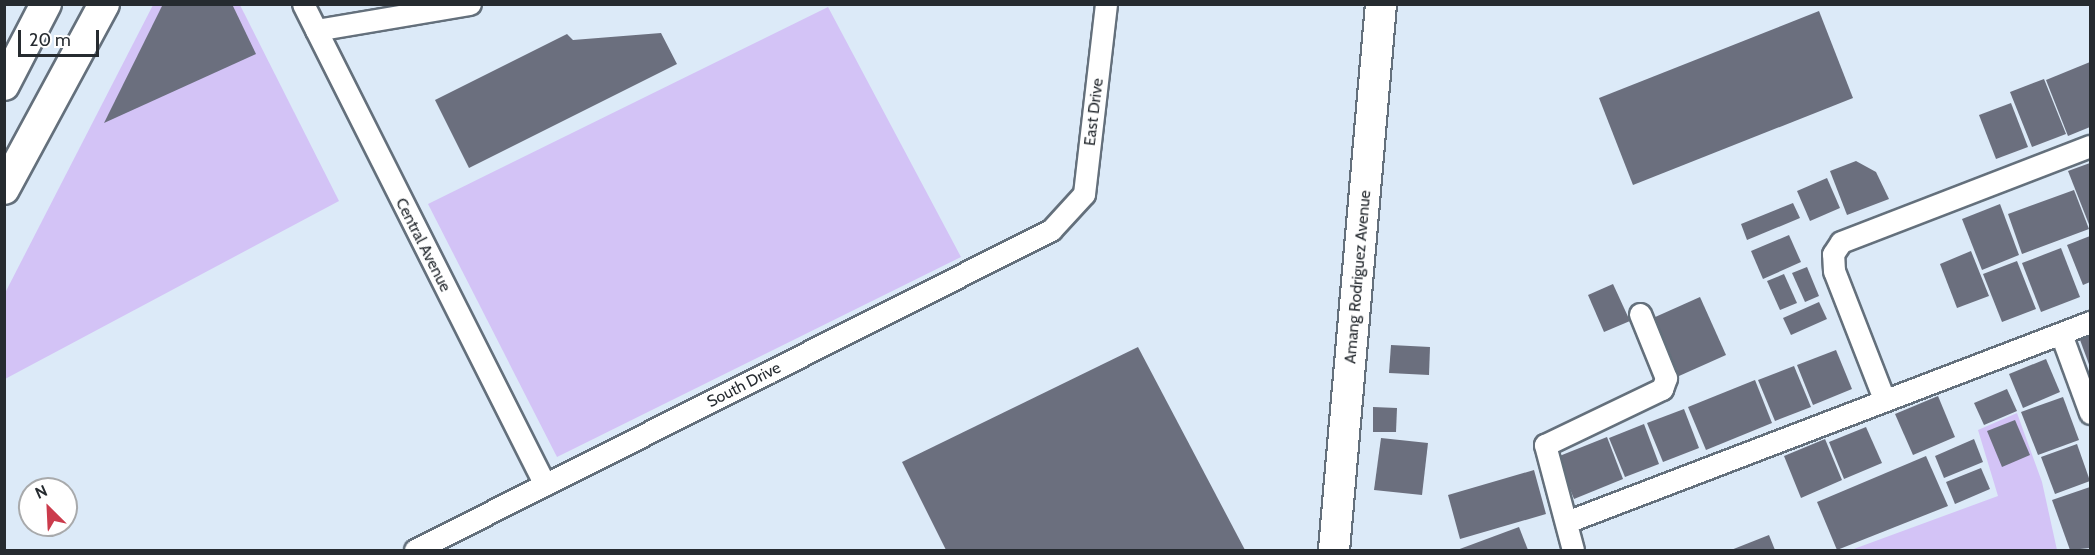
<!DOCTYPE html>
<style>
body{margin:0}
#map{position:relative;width:2095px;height:555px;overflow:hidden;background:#dceaf8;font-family:Cabin,sans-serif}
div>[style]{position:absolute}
.green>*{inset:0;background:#d3c3f6}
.building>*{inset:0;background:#6b6f7e}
.roads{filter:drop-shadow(2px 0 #64707c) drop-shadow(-2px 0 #64707c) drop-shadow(0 2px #64707c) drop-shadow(0 -2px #64707c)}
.street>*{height:21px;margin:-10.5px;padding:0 10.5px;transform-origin:10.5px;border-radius:10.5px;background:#fff}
.secondary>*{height:30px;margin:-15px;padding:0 15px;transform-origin:15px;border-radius:15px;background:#fff}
span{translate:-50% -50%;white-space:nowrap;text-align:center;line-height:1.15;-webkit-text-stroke:6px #fff;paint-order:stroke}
.street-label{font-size:16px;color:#262b30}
.frame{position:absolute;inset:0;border:6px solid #262b30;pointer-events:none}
.north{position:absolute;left:18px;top:477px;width:60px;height:60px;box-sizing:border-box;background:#fff;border:2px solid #a8aaac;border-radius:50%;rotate:336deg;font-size:16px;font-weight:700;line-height:24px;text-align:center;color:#262b30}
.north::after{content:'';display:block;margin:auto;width:21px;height:27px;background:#cb3b4c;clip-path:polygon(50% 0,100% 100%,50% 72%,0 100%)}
.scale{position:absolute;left:18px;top:30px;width:81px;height:27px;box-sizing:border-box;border:3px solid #262b30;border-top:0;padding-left:8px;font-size:18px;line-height:21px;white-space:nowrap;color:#262b30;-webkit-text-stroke:4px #fff;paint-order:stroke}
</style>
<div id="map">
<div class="green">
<div style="clip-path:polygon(153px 5px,240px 5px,339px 201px,5px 379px,4px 295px)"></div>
<div style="clip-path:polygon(828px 7px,961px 257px,557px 457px,428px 204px)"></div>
<div style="clip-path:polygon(2017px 413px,2042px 482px,2057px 550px,1851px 550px,1998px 496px,1978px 430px)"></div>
</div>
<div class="building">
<div style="clip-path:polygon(163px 4px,232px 4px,256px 54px,104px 123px)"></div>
<div style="clip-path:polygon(1819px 11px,1853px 98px,1633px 185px,1599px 98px)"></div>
<div style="clip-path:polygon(661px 33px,677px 64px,469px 168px,435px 100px,567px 34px,573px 40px)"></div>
<div style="clip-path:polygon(2090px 62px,2090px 127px,2068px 136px,2046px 80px)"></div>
<div style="clip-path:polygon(2044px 79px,2066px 134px,2032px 147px,2010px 92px)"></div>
<div style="clip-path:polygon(2011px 103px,2028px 147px,1996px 159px,1979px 115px)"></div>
<div style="clip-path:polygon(1856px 161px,1876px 172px,1889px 199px,1847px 215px,1830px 171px)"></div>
<div style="clip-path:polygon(2090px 163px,2090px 227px,2068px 171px)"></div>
<div style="clip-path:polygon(1827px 178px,1840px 208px,1810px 221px,1797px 191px)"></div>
<div style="clip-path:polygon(2074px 190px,2089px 229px,2022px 254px,2008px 214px)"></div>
<div style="clip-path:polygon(1793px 203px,1800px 218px,1747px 240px,1741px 224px)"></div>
<div style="clip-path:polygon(2000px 204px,2019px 255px,1982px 270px,1962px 219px)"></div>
<div style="clip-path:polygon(1789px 235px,1801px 262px,1763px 279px,1751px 251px)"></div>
<div style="clip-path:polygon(2090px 236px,2090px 282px,2083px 285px,2067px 245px)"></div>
<div style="clip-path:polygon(2061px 248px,2080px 297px,2041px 312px,2022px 263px)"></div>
<div style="clip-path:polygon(1971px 251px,1989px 296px,1957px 308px,1940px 264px)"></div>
<div style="clip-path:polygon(2017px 261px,2036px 309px,2002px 322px,1983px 274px)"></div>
<div style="clip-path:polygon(1807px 267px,1819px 296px,1805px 302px,1792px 273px)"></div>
<div style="clip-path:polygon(1784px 274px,1797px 303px,1780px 310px,1767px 281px)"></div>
<div style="clip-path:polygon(1613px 284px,1630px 321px,1604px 332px,1588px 295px)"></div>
<div style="clip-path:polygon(1700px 297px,1726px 355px,1679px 376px,1653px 318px)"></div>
<div style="clip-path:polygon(1819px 302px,1827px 319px,1791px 335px,1783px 318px)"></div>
<div style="clip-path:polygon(2090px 335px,2090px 367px,2080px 340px)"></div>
<div style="clip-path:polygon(1391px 345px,1430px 347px,1429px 375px,1389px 373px)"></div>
<div style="clip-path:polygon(1138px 347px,1245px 550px,946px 550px,902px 462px)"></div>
<div style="clip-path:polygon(1836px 350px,1852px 389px,1813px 405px,1797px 365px)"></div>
<div style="clip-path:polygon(2046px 359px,2060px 392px,2023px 408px,2009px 374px)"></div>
<div style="clip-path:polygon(1794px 366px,1811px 407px,1775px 421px,1758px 380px)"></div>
<div style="clip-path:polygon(1755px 380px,1772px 423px,1706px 450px,1688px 407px)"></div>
<div style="clip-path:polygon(2007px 389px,2017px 411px,1984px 425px,1974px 403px)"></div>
<div style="clip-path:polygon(1938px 396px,1955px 437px,1913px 455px,1895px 414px)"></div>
<div style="clip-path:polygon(2063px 397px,2079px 440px,2038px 455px,2021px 412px)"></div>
<div style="clip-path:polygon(1373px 407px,1397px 408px,1396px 432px,1373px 432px)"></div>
<div style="clip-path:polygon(1684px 409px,1699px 448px,1663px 462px,1647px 423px)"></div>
<div style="clip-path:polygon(2015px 420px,2030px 455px,2002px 467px,1987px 431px)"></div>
<div style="clip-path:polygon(1644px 424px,1659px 464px,1625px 477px,1609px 438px)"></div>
<div style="clip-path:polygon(1866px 427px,1882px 463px,1844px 479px,1829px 442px)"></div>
<div style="clip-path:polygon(1607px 437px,1623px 479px,1574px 499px,1557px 457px)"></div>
<div style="clip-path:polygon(1381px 438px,1428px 443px,1422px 495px,1374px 490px)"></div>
<div style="clip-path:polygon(1825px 439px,1842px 480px,1801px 498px,1784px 456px)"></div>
<div style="clip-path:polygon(1974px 439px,1983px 462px,1944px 478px,1935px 456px)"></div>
<div style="clip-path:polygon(2077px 444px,2090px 481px,2055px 494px,2041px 457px)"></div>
<div style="clip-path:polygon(1926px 456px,1948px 506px,1837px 550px,1817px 502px)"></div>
<div style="clip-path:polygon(1981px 468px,1990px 489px,1955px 504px,1946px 482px)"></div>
<div style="clip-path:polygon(1534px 470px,1546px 514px,1460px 539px,1448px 495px)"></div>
<div style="clip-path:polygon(2090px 487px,2090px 548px,2070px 550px,2052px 500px)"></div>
<div style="clip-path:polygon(1519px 527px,1528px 550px,1457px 550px)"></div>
<div style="clip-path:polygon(1769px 535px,1775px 550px,1731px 550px)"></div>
</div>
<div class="roads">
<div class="street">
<div style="left:303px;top:4px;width:538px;rotate:63.29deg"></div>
<div style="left:316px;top:30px;width:156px;rotate:-9.6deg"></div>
<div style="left:2061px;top:334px;width:84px;rotate:69.8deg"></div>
<div style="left:1884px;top:399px;width:137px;rotate:-111.3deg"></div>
<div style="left:1834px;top:271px;width:17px;rotate:-93deg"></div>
<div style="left:1833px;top:254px;width:14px;rotate:-56deg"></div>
<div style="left:1841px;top:242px;width:267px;rotate:-21.1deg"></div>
<div style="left:1569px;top:521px;width:558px;rotate:-20.9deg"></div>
<div style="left:415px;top:550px;width:712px;rotate:-26.71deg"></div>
<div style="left:1051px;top:230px;width:49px;rotate:-47.5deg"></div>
<div style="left:1084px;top:194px;width:191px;rotate:-83.4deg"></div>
<div style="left:1573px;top:550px;width:109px;rotate:-104.9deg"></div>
<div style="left:1545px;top:445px;width:130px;rotate:-25.6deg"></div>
<div style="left:1662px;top:389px;width:12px;rotate:-70deg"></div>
<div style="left:1666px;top:378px;width:69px;rotate:-112.1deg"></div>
</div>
<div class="secondary">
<div style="left:4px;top:85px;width:91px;rotate:-62.6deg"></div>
<div style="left:4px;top:189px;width:210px;rotate:-61.6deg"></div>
<div style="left:1334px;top:550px;width:548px;rotate:-85.08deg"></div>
</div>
</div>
<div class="street-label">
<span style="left:1094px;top:112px;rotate:-83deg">East Drive</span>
<span style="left:423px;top:245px;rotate:63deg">Central Avenue</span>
<span style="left:1358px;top:277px;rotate:-85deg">Amang Rodriguez Avenue</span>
<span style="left:744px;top:385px;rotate:-27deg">South Drive</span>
</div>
<div class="frame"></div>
<div class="north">N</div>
<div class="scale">20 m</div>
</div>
